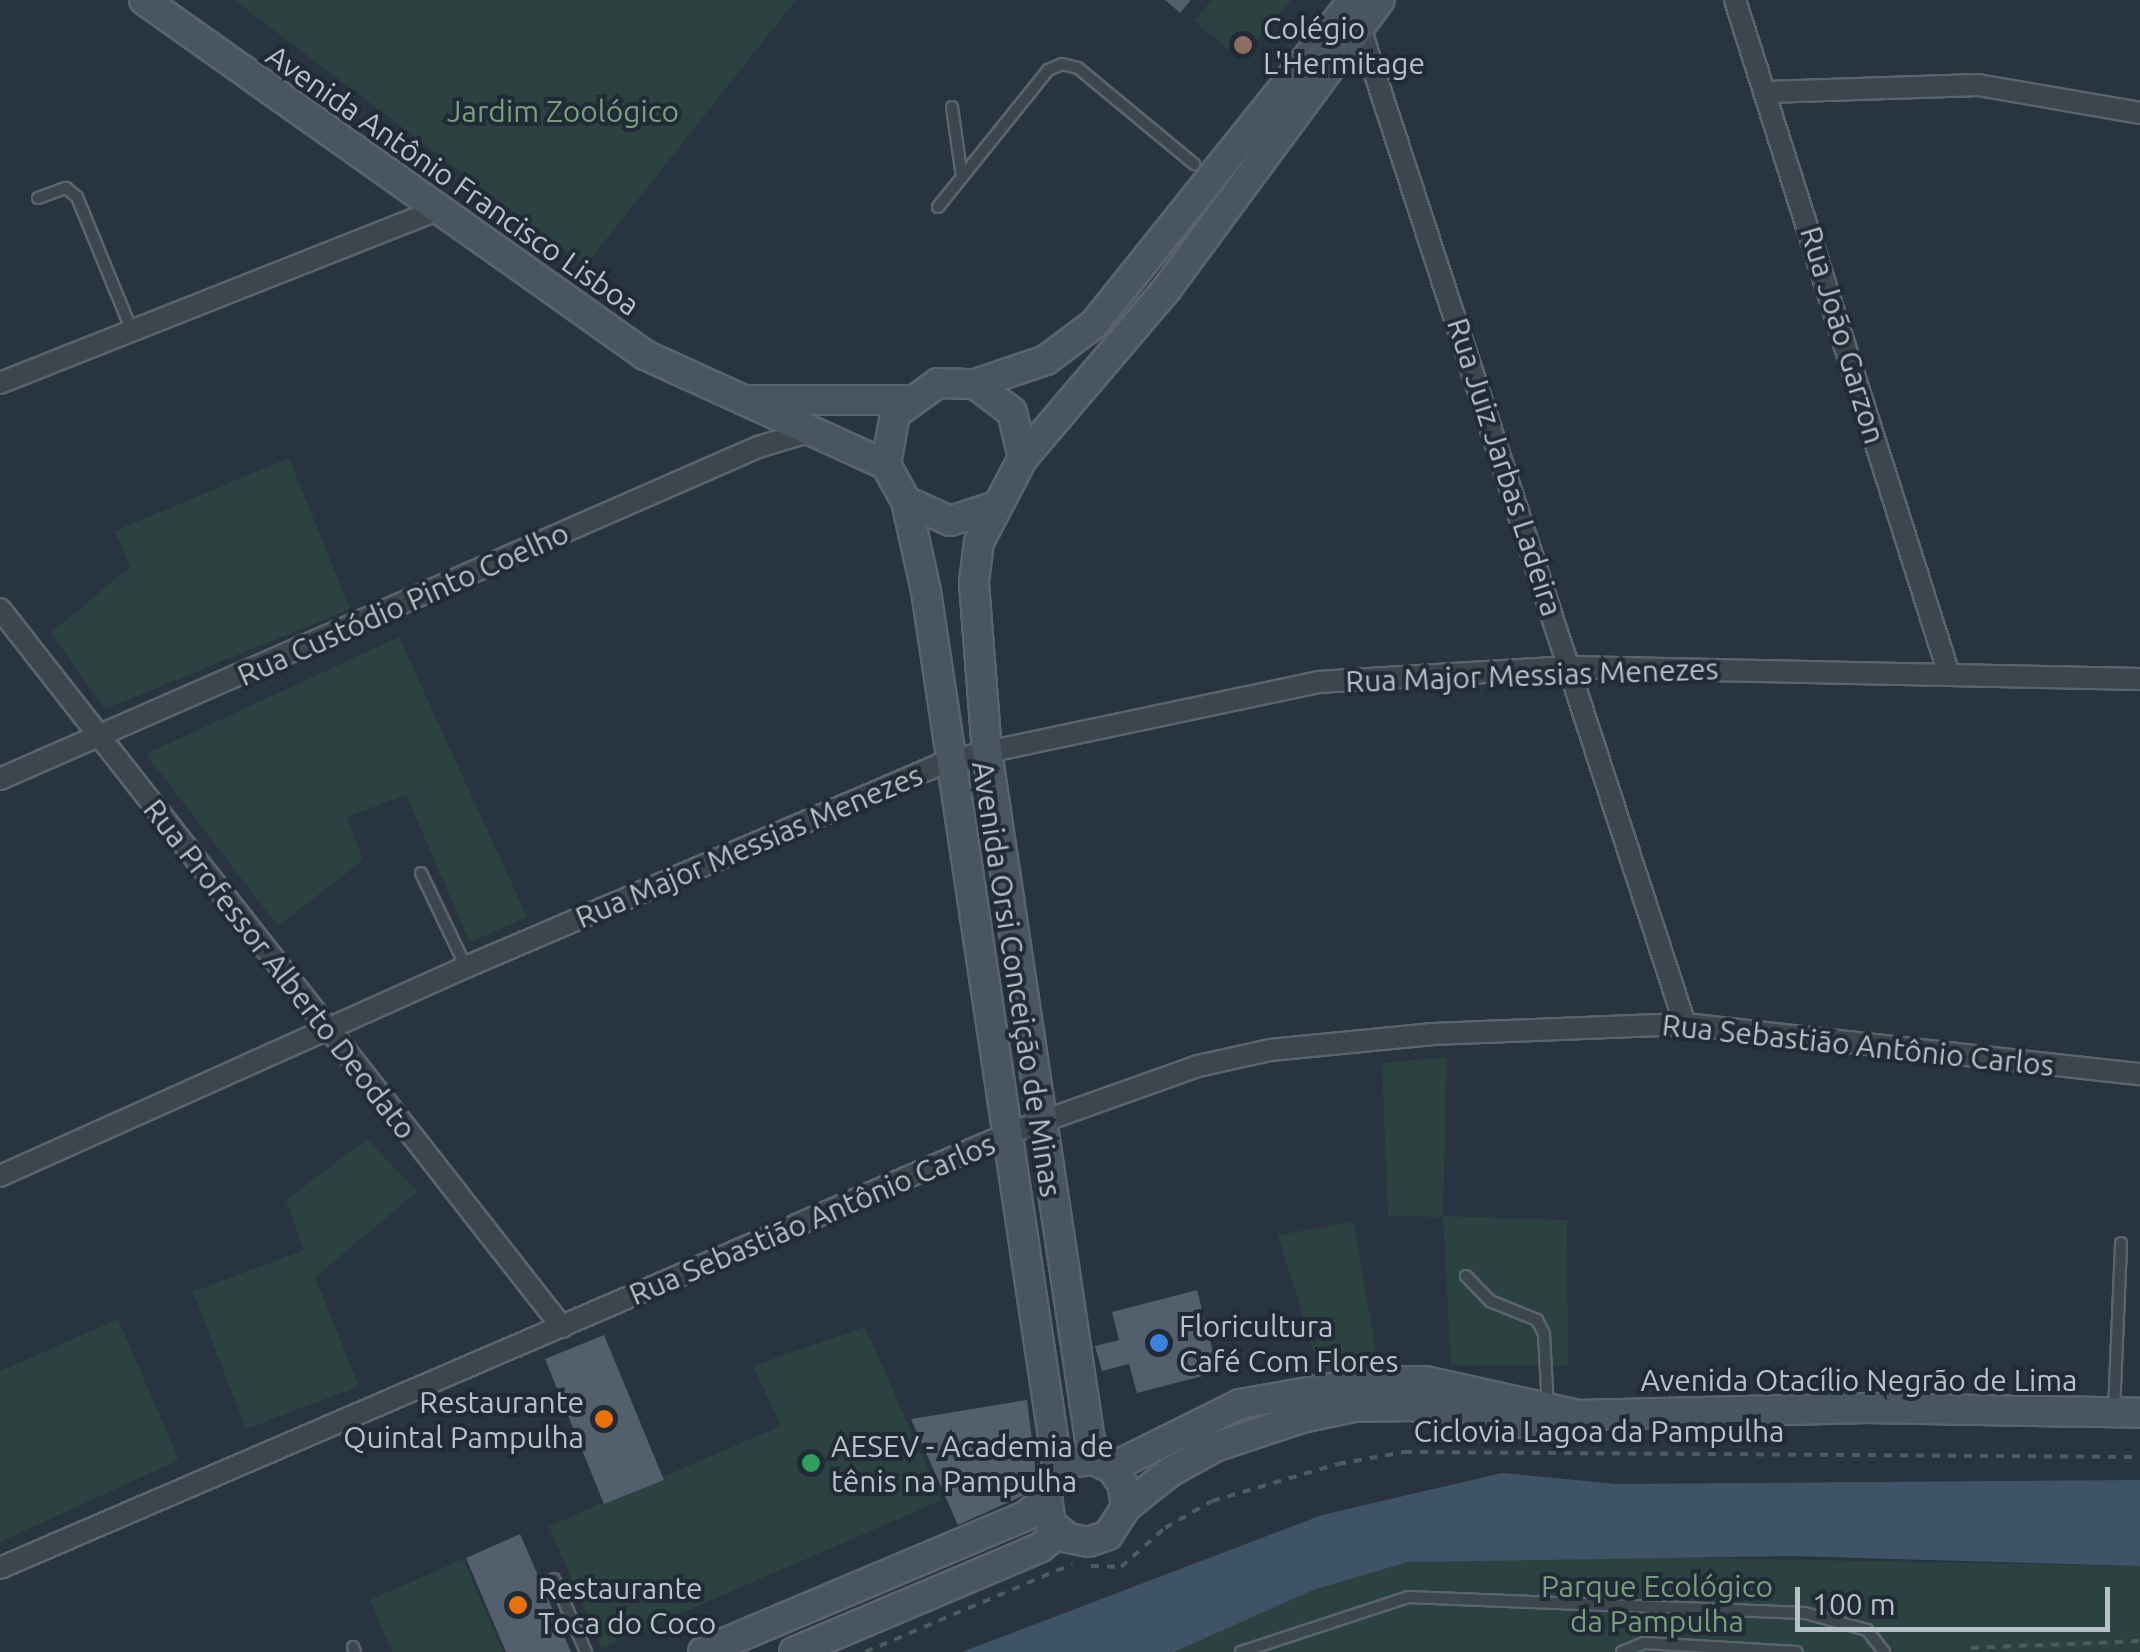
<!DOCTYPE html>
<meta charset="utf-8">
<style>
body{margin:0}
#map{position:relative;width:2140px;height:1652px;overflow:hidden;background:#28343f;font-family:Ubuntu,sans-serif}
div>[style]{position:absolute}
.green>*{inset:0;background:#2b4241}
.water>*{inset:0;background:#3f5367}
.building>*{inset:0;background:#535f6d}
.path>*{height:4px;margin-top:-2px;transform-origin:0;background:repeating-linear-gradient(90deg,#4a5e5f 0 8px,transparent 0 16px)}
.roads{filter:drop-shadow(2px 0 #5a646d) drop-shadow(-2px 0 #5a646d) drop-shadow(0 2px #5a646d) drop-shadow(0 -2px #5a646d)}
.lane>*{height:10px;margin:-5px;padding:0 5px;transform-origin:5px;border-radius:5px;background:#3c464f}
.street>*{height:20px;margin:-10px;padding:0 10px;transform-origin:10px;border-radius:10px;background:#3c464f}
.secondary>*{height:28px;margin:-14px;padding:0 14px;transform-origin:14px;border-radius:14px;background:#4a5562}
.dots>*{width:28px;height:28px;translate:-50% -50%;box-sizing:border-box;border:5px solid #212b35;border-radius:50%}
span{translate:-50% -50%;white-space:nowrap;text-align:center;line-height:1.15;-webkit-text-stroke:8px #212b35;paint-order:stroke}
.poi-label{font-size:30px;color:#b8c1ca}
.left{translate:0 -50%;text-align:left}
.right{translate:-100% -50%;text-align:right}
.park-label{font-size:30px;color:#789e7e}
.street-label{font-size:30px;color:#b8c1ca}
.scale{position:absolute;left:1795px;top:1587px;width:315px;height:45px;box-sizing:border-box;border:5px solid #b8c1ca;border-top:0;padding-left:12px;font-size:30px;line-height:35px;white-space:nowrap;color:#b8c1ca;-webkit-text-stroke:8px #212b35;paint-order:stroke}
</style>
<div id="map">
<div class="green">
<div style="clip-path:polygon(234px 0,796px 0,585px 266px)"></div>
<div style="clip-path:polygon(1212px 0,1291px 0,1241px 60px,1194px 21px)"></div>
<div style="clip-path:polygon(289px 458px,350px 609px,105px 709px,51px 633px,130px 567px,115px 531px)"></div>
<div style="clip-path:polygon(399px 637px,527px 917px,470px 942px,406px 795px,347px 817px,363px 860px,278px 926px,146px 754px)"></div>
<div style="clip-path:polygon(1447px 1057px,1443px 1216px,1567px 1220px,1568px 1366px,1451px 1365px,1443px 1217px,1388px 1216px,1382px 1063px)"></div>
<div style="clip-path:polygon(367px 1139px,417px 1192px,315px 1277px,359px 1386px,246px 1429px,193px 1292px,304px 1250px,286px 1200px)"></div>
<div style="clip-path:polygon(1354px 1222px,1379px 1369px,1322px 1379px,1278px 1235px)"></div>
<div style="clip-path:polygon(118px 1319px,179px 1460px,0 1542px,0 1371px)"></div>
<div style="clip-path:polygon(865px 1327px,942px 1500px,601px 1648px,549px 1526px,781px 1426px,753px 1366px)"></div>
<div style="clip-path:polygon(1532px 1555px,2140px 1566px,2140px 1652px,1174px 1652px,1313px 1590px,1407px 1562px)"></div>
<div style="clip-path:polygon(463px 1559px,503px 1652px,392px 1652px,370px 1600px)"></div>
</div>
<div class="water">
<div style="clip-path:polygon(1502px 1473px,1616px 1484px,2140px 1480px,2140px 1566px,1789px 1556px,1408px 1562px,1313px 1590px,1174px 1652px,962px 1652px,1322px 1515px)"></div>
</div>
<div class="building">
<div style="clip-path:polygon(1165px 0,1191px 0,1180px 13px)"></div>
<div style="clip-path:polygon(1197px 1290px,1218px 1372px,1137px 1393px,1129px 1364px,1102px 1371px,1095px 1346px,1119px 1340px,1112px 1312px)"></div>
<div style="clip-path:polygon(604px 1335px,664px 1480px,604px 1504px,545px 1359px)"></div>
<div style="clip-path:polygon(1027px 1400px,1038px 1489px,958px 1525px,911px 1419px)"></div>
<div style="clip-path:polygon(520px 1534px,571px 1652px,506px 1652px,466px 1558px)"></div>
</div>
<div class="path">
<div style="left:1091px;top:1566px;width:30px;rotate:2deg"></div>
<div style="left:1121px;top:1567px;width:59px;rotate:-41.6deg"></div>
<div style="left:1165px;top:1528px;width:54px;rotate:-29.9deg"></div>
<div style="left:1212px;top:1501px;width:131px;rotate:-16.4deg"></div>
<div style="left:1338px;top:1464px;width:67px;rotate:-10.3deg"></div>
<div style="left:1404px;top:1452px;width:736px;rotate:0.39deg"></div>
<div style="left:1971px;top:1648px;width:169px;rotate:-2.4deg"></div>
<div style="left:865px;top:1652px;width:225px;rotate:-23deg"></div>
</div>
<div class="roads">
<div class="lane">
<div style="left:952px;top:107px;width:71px;rotate:81.9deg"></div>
<div style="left:38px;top:198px;width:30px;rotate:-20deg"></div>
<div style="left:66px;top:188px;width:14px;rotate:39deg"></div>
<div style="left:77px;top:197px;width:145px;rotate:67.7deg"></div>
<div style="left:938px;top:207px;width:176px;rotate:-51.2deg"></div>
<div style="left:1048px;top:70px;width:15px;rotate:-23deg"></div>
<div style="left:1062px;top:64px;width:16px;rotate:14deg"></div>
<div style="left:1078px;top:68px;width:151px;rotate:39.6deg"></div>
<div style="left:421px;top:873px;width:104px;rotate:64.4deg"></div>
<div style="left:1466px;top:1276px;width:35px;rotate:46deg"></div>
<div style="left:1490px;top:1301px;width:51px;rotate:22deg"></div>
<div style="left:1537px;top:1320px;width:16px;rotate:63deg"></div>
<div style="left:1544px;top:1334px;width:73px;rotate:86.9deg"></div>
<div style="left:2114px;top:1412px;width:169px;rotate:-87.6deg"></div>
<div style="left:554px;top:1579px;width:80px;rotate:66.3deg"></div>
<div style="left:353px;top:1647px;width:5px;rotate:68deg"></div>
<div style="left:1241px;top:1652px;width:176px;rotate:-18.2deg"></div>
<div style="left:1408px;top:1597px;width:397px;rotate:2.3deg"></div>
<div style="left:1805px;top:1613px;width:64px;rotate:15.3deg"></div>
<div style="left:1867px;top:1630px;width:28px;rotate:52deg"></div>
<div style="left:1622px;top:1652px;width:24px;rotate:-22deg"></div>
<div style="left:1644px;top:1643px;width:153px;rotate:3.4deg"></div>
</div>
<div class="street">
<div style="left:1735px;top:0;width:704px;rotate:72.39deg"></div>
<div style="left:1359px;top:25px;width:1051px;rotate:71.93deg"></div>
<div style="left:1767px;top:92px;width:211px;rotate:-1.9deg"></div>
<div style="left:1978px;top:85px;width:164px;rotate:9.8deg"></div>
<div style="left:0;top:383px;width:469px;rotate:-21.6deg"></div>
<div style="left:0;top:609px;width:912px;rotate:51.95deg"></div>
<div style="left:0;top:779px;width:828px;rotate:-23.65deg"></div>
<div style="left:758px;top:447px;width:52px;rotate:-16.7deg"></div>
<div style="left:0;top:1176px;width:511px;rotate:-24.16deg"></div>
<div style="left:466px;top:967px;width:524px;rotate:-23.14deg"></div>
<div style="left:948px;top:761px;width:40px;rotate:-13deg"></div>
<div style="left:987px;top:752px;width:338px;rotate:-11.9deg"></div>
<div style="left:1318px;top:682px;width:253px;rotate:-3.4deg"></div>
<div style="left:1571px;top:667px;width:569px;rotate:1.21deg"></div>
<div style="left:0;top:1568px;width:1100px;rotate:-23.3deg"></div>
<div style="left:1010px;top:1133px;width:200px;rotate:-19.6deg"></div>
<div style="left:1198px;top:1066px;width:74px;rotate:-12.5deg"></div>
<div style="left:1270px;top:1050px;width:164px;rotate:-5.6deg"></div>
<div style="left:1433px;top:1034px;width:252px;rotate:-2.3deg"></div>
<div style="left:1685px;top:1024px;width:458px;rotate:6.3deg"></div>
</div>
<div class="secondary">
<div style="left:144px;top:0;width:614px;rotate:35.32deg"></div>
<div style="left:645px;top:355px;width:265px;rotate:24.5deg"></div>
<div style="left:975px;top:384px;width:75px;rotate:-18.7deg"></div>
<div style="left:1046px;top:360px;width:60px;rotate:-36.9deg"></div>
<div style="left:1094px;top:324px;width:415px;rotate:-51.3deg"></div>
<div style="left:744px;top:400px;width:162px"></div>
<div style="left:906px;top:501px;width:92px;rotate:77.5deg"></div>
<div style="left:926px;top:591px;width:889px;rotate:81.46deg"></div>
<div style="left:996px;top:506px;width:48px;rotate:161.9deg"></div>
<div style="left:950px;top:521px;width:48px;rotate:-155.6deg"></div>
<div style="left:906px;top:501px;width:41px;rotate:-119.1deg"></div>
<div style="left:886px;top:465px;width:52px;rotate:-80deg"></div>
<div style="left:895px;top:414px;width:53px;rotate:-35.8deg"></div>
<div style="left:938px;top:383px;width:37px;rotate:2deg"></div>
<div style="left:975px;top:384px;width:46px;rotate:37.1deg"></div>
<div style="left:1012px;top:412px;width:47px;rotate:76.6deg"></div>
<div style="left:1093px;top:1460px;width:716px;rotate:-98.51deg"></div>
<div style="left:987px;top:752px;width:170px;rotate:-94.4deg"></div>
<div style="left:974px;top:582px;width:40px;rotate:-82.9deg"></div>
<div style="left:979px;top:542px;width:95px;rotate:-62.4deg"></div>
<div style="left:1023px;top:458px;width:221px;rotate:-49.6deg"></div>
<div style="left:1166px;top:290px;width:360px;rotate:-53.6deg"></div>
<div style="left:1111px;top:1468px;width:144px;rotate:-26.4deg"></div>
<div style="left:1240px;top:1404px;width:132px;rotate:-10deg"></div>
<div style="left:1370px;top:1381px;width:55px"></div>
<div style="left:1425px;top:1381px;width:157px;rotate:12.5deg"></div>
<div style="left:1578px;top:1415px;width:289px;rotate:-1.4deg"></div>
<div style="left:1867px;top:1408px;width:273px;rotate:1deg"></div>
<div style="left:1126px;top:1507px;width:24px;rotate:-99deg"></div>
<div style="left:1122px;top:1483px;width:19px;rotate:-126deg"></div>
<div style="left:1111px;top:1468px;width:20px;rotate:-156deg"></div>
<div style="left:1093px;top:1460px;width:24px;rotate:173deg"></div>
<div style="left:1069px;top:1463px;width:35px;rotate:131deg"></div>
<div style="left:1046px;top:1489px;width:35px;rotate:82deg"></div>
<div style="left:1051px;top:1524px;width:22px;rotate:39deg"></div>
<div style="left:1068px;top:1538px;width:20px;rotate:11deg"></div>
<div style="left:1088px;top:1542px;width:21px;rotate:-19deg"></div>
<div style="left:1108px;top:1535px;width:33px;rotate:-57deg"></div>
<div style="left:1126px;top:1507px;width:56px;rotate:-38.5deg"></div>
<div style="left:1170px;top:1472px;width:51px;rotate:-29.1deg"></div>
<div style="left:1215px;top:1447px;width:92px;rotate:-18.4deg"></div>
<div style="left:1302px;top:1418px;width:53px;rotate:-11.9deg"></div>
<div style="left:1354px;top:1407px;width:56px;rotate:-1deg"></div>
<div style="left:1410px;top:1406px;width:121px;rotate:8.5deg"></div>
<div style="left:1530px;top:1424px;width:37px;rotate:-8deg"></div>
<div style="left:703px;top:1652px;width:352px;rotate:-22.9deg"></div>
<div style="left:1027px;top:1515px;width:22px;rotate:-39deg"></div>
<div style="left:794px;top:1652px;width:268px;rotate:-23deg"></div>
<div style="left:1041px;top:1547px;width:23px;rotate:-40deg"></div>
</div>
</div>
<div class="dots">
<div style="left:1243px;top:45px;background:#8d6e63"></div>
<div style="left:1159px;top:1343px;background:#3f7fe0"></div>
<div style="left:604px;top:1419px;background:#e8710a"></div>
<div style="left:811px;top:1463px;background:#2e9e5b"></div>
<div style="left:518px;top:1605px;background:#e8710a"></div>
</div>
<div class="poi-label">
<span class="left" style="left:1263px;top:45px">Colégio<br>L'Hermitage</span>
<span class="left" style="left:1179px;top:1343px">Floricultura<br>Café Com Flores</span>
<span class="right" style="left:584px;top:1419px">Restaurante<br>Quintal Pampulha</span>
<span class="left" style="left:831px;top:1463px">AESEV - Academia de<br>tênis na Pampulha</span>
<span class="left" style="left:538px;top:1605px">Restaurante<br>Toca do Coco</span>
</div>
<div class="park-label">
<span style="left:563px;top:111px">Jardim Zoológico</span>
<span style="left:1657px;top:1603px">Parque Ecológico<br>da Pampulha</span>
</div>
<div class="street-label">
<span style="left:453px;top:180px;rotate:35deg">Avenida Antônio Francisco Lisboa</span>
<span style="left:1843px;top:335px;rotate:73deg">Rua João Garzon</span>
<span style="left:1505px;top:467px;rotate:72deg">Rua Juiz Jarbas Ladeira</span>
<span style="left:403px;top:604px;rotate:-24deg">Rua Custódio Pinto Coelho</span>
<span style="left:1532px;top:675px;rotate:-2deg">Rua Major Messias Menezes</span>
<span style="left:749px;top:846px;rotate:-23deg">Rua Major Messias Menezes</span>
<span style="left:280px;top:969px;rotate:52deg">Rua Professor Alberto Deodato</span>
<span style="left:1017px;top:979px;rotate:81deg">Avenida Orsi Conceição de Minas</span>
<span style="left:1858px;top:1045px;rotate:6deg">Rua Sebastião Antônio Carlos</span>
<span style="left:812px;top:1219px;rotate:-23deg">Rua Sebastião Antônio Carlos</span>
<span style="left:1859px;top:1380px">Avenida Otacílio Negrão de Lima</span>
<span style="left:1599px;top:1431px">Ciclovia Lagoa da Pampulha</span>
</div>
<div class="scale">100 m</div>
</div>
